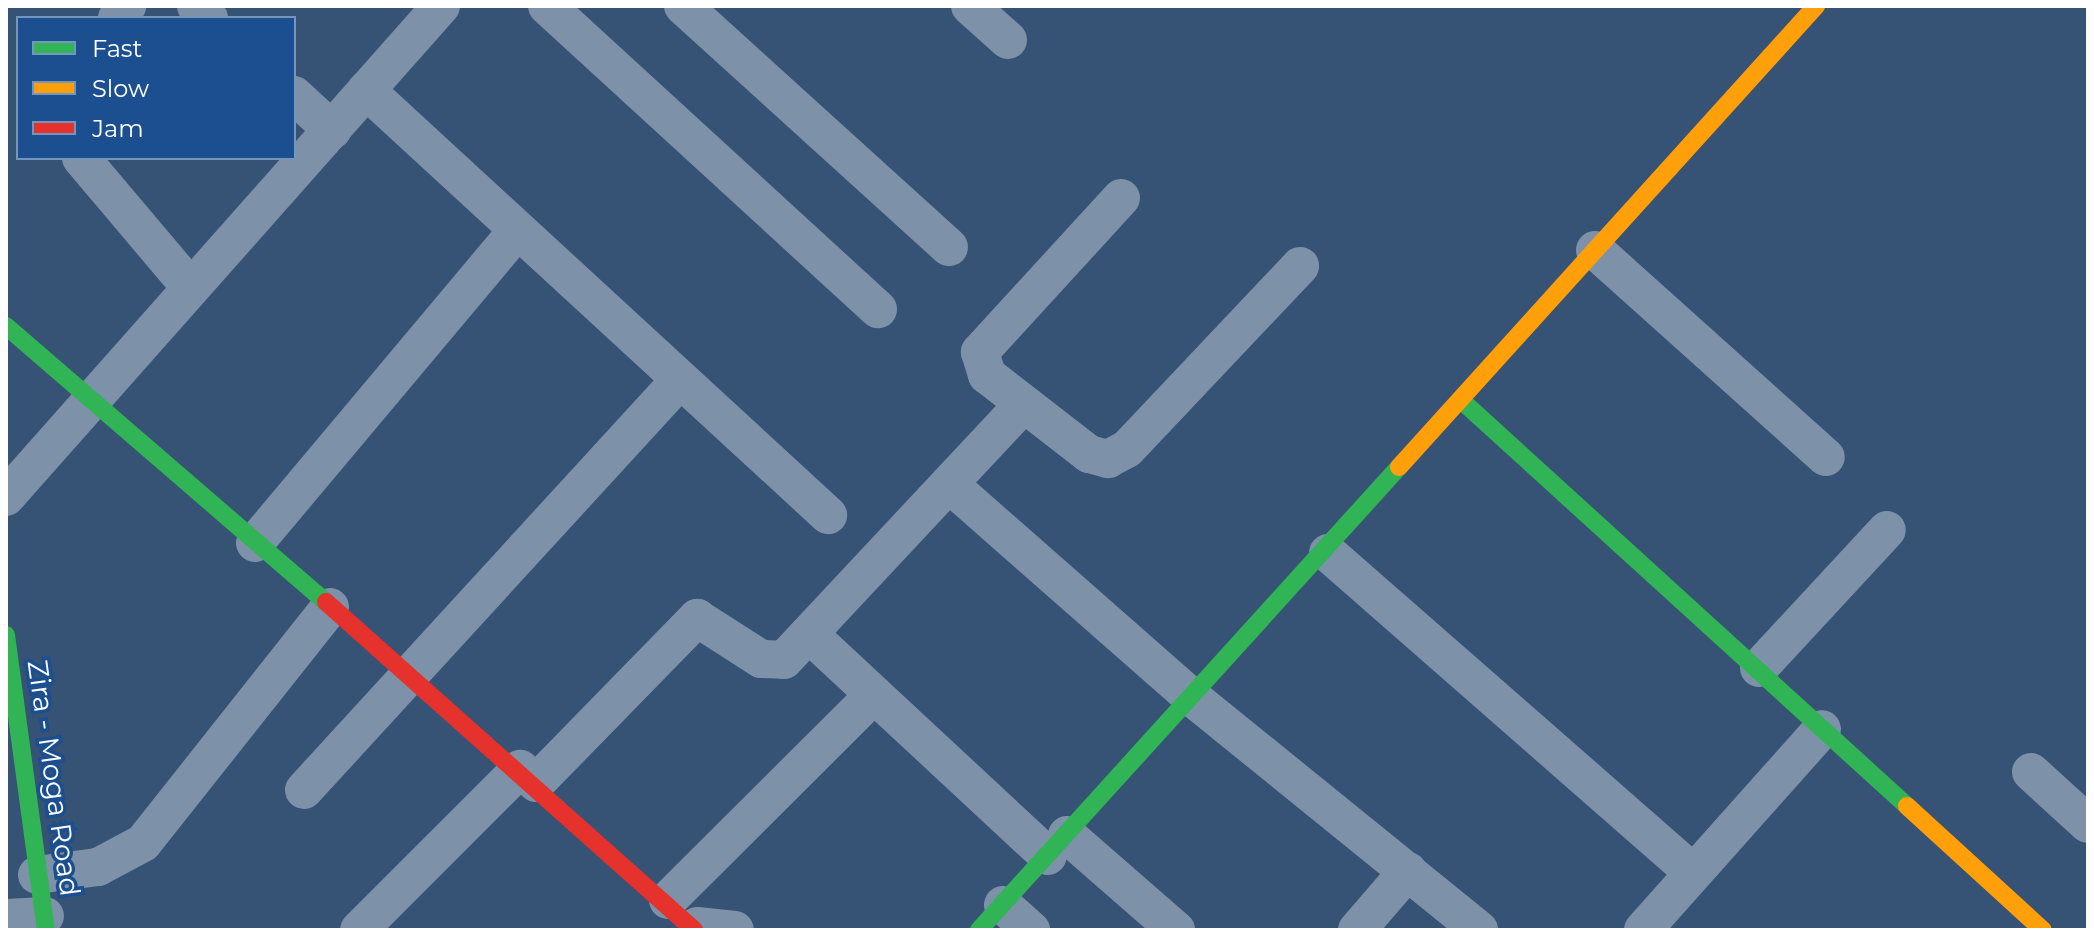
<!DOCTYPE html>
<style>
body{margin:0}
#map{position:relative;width:2094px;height:936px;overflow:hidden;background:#365274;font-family:Montserrat,sans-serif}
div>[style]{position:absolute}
.street>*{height:38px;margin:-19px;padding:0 19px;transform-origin:19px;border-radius:19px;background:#7d92a8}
.fast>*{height:18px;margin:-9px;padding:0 9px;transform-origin:9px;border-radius:9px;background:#30b455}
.slow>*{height:18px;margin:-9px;padding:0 9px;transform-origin:9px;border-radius:9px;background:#ff9f0a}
.jam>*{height:18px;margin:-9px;padding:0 9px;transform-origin:9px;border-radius:9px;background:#e5322d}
span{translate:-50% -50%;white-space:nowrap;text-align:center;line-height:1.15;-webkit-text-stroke:7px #1b4f8f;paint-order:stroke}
.street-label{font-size:28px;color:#fff}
.frame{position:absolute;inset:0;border:8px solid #fff;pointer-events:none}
.legend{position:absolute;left:16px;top:16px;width:280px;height:144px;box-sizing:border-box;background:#1b4f8f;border:2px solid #7695bc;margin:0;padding:10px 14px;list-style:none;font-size:24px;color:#fff}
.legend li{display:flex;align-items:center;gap:16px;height:40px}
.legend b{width:40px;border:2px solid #7695bc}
</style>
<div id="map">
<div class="street">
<div style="left:196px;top:6px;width:18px;rotate:43deg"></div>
<div style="left:547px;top:6px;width:449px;rotate:42.5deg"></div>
<div style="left:683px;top:6px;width:359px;rotate:42.2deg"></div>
<div style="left:970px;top:6px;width:51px;rotate:41.8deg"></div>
<div style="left:117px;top:18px;width:16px;rotate:-50deg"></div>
<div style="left:366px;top:90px;width:628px;rotate:42.61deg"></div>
<div style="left:294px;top:95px;width:52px;rotate:42.6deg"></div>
<div style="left:81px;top:158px;width:170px;rotate:49.8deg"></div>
<div style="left:1121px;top:198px;width:209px;rotate:132.5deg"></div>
<div style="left:980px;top:352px;width:24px;rotate:73deg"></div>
<div style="left:987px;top:375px;width:129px;rotate:37.8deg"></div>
<div style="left:1089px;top:454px;width:20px;rotate:15deg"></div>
<div style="left:1108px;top:459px;width:21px;rotate:-28deg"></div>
<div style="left:1127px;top:449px;width:252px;rotate:-46.6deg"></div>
<div style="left:1595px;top:250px;width:310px;rotate:41.9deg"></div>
<div style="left:949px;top:484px;width:326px;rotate:41.3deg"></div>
<div style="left:1194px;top:699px;width:367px;rotate:39deg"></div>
<div style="left:6px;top:497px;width:656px;rotate:-48.46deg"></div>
<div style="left:255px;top:543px;width:403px;rotate:-50deg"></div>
<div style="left:1328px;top:553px;width:485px;rotate:41.2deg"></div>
<div style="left:809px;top:634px;width:326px;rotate:42.9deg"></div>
<div style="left:1759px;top:668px;width:188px;rotate:-47.2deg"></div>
<div style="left:2031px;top:772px;width:77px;rotate:42.4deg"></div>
<div style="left:536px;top:783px;width:231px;rotate:-45.7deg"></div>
<div style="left:697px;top:618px;width:76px;rotate:32.6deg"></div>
<div style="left:761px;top:659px;width:23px;rotate:2deg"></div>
<div style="left:784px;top:660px;width:349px;rotate:-46.9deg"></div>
<div style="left:304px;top:790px;width:553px;rotate:-47.49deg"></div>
<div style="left:1067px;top:835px;width:145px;rotate:41.1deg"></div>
<div style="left:37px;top:875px;width:62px;rotate:-7.5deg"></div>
<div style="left:98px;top:867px;width:51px;rotate:-28.1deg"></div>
<div style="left:143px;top:843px;width:301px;rotate:-51.6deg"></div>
<div style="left:668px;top:900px;width:291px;rotate:-44.9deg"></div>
<div style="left:1003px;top:905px;width:38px;rotate:42deg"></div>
<div style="left:6px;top:918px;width:39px;rotate:-3deg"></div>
<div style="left:697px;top:926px;width:38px;rotate:6deg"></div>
<div style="left:359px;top:930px;width:228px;rotate:-45deg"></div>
<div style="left:1357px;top:930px;width:78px;rotate:-49.2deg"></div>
<div style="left:1643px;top:930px;width:269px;rotate:-48.3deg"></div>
</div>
<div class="fast">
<div style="left:6px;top:326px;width:423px;rotate:40.8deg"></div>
<div style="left:1461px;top:400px;width:603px;rotate:42.31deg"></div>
<div style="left:6px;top:635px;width:298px;rotate:82.3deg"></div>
<div style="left:979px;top:930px;width:625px;rotate:-47.79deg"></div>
</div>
<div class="slow">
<div style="left:1399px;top:467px;width:622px;rotate:-47.87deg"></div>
<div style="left:1907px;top:806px;width:184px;rotate:42.4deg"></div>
</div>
<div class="jam">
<div style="left:326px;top:602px;width:493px;rotate:41.7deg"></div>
</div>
<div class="street-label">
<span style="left:54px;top:778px;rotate:82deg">Zira - Moga Road</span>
</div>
<div class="frame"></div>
<ul class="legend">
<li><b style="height:10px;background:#30b455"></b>Fast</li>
<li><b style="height:10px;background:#ff9f0a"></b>Slow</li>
<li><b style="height:10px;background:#e5322d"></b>Jam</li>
</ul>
</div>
